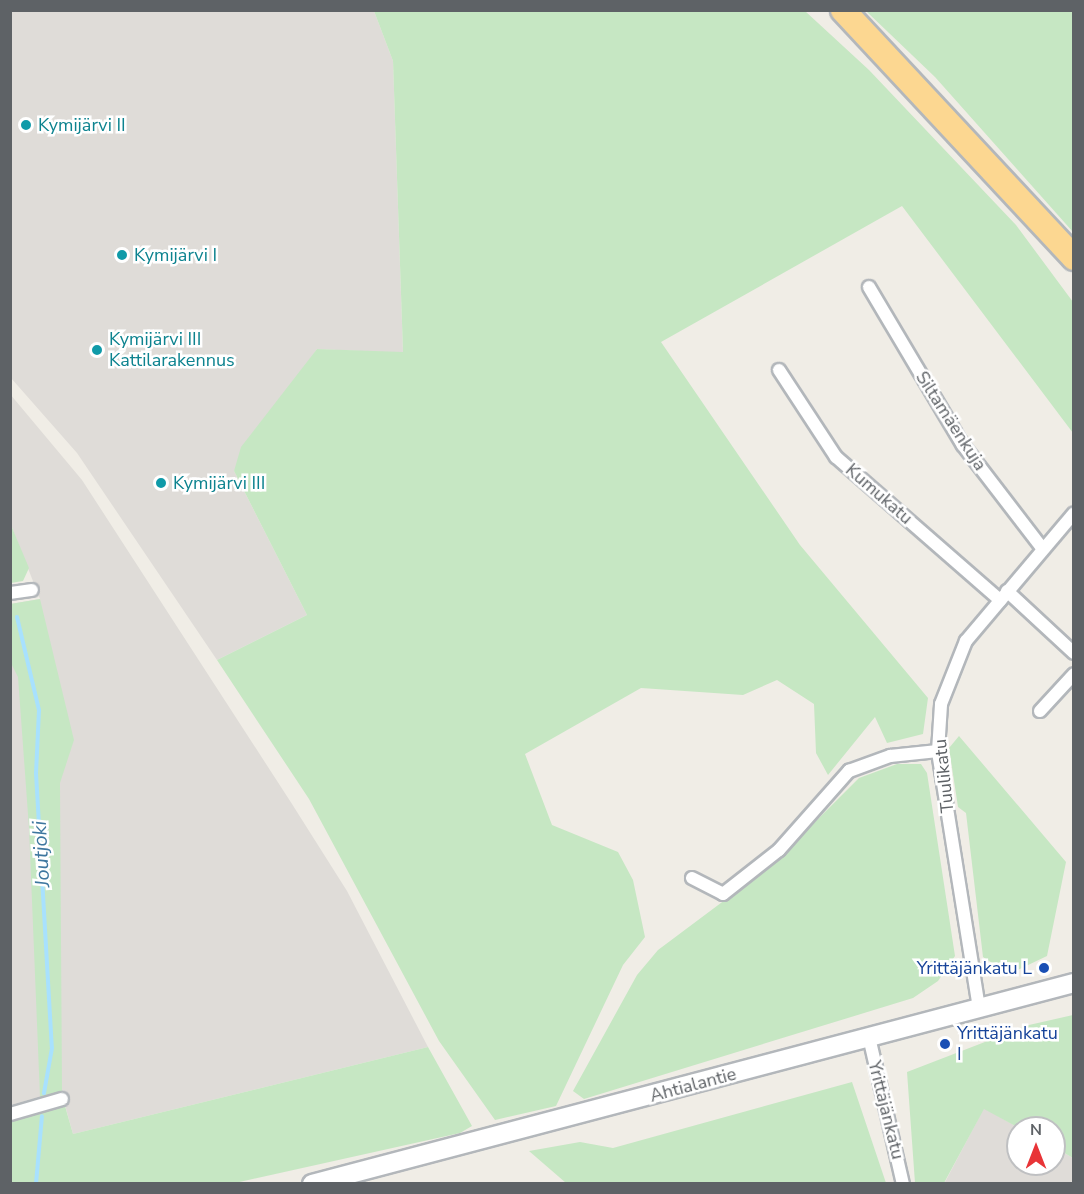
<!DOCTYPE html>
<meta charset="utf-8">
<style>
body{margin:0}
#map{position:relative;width:1084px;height:1194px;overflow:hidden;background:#f0ede6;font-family:"Nunito Sans",sans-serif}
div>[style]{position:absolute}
.industrial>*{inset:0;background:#dfdcd8}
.green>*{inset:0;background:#c6e7c3}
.stream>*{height:4px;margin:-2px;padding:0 2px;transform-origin:2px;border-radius:2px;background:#a8e1fe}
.roads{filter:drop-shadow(2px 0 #b3b7bb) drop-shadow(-2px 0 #b3b7bb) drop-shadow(0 2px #b3b7bb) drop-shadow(0 -2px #b3b7bb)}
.street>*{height:12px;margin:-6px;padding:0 6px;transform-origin:6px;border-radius:6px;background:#fff}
.secondary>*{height:18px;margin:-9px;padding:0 9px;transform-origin:9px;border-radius:9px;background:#fff}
.highway>*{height:24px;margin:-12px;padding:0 12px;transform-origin:12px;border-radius:12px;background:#fcd791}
.dots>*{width:16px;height:16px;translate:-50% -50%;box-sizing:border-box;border:3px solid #fff;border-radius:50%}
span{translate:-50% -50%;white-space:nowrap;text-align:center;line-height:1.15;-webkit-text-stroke:5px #fff;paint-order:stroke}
.culture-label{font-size:18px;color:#0d838f}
.left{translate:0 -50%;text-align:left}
.street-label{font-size:18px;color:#5e6266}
.transit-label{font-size:18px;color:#164399}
.right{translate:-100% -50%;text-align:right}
.water-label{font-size:20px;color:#3e779f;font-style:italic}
.frame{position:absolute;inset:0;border:12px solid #5e6266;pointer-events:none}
.north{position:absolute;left:1006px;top:1116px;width:60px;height:60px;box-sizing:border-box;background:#fff;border:2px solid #bfc0c2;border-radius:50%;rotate:0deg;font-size:16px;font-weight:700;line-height:24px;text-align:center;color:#5e6266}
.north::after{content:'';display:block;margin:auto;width:21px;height:27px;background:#e83437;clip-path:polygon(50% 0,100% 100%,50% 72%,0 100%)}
</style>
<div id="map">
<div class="industrial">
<div style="clip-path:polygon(10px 11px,374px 11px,393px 61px,403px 353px,317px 349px,234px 471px,307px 615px,217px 660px,77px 453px,11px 378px)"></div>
<div style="clip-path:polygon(10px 394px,82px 480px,292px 804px,347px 891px,428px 1047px,73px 1134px,61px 1091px,11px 1105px,11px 604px,40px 599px,11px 525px)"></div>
<div style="clip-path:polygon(984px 1108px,1019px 1128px,1018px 1164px,1054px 1164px,1054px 1147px,1073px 1158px,1073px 1183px,944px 1184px)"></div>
</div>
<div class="green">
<div style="clip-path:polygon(374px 11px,805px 11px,869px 70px,1016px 225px,1073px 302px,1073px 433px,902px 206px,661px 342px,800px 545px,928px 698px,923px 734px,887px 743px,875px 717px,828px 775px,816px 753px,814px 704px,777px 680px,743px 695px,641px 688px,525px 754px,552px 825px,618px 852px,633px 880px,645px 937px,623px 965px,556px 1106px,495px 1120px,439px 1041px,309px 799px,217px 660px,307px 615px,234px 471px,241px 447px,317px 349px,403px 352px,393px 61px)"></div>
<div style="clip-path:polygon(866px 11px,1073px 11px,1073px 232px,935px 77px)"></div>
<div style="clip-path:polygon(11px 525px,29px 568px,23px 581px,11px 583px)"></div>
<div style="clip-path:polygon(40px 599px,74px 740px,60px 783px,62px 1091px,40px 1097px,29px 828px,18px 677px,11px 663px,10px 604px)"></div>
<div style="clip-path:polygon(959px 736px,1066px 862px,1047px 956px,1009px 974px,983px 957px,966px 813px,958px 807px,949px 748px)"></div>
<div style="clip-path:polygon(897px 764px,921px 764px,927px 773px,955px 956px,938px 981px,913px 998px,584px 1099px,573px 1091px,637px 975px,658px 950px,773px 864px,859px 778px)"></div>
<div style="clip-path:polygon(1073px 1015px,1073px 1158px,1054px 1147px,1054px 1128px,1019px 1128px,984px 1109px,944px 1183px,915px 1183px,907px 1072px,1029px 1025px)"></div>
<div style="clip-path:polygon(428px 1047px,472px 1126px,460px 1133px,235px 1183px,11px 1183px,11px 1121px,65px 1106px,73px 1134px)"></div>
<div style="clip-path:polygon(852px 1082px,886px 1183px,566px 1183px,529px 1151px,580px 1142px,613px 1148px)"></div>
</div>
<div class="stream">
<div style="left:17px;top:617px;width:96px;rotate:76.7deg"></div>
<div style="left:39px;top:710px;width:63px;rotate:92.7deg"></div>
<div style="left:36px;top:773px;width:275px;rotate:86.7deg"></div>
<div style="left:52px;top:1048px;width:46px;rotate:100.1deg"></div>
<div style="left:36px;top:1184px;width:68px;rotate:-85deg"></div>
</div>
<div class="roads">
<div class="street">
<div style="left:869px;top:287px;width:184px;rotate:59.3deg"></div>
<div style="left:963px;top:445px;width:130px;rotate:52.5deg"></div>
<div style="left:779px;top:370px;width:104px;rotate:56.8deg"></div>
<div style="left:836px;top:457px;width:218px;rotate:41.1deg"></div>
<div style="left:1007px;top:591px;width:91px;rotate:42.8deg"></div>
<div style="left:10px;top:593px;width:22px;rotate:-8deg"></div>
<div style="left:1040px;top:711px;width:50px;rotate:-47.4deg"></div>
<div style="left:692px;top:878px;width:35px;rotate:27deg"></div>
<div style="left:723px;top:894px;width:71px;rotate:-38.2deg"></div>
<div style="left:779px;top:850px;width:106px;rotate:-48.5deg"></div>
<div style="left:849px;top:771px;width:44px;rotate:-20.1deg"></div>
<div style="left:890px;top:756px;width:48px;rotate:-5.9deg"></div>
<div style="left:979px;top:1008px;width:260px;rotate:-99.1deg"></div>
<div style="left:938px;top:751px;width:47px;rotate:-86.3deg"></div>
<div style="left:941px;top:704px;width:68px;rotate:-68.4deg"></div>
<div style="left:966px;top:641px;width:167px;rotate:-49.8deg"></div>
<div style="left:869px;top:1037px;width:151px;rotate:77deg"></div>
<div style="left:10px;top:1114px;width:54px;rotate:-16.1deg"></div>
</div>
<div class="secondary">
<div style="left:312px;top:1184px;width:788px;rotate:-14.78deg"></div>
</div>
<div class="highway">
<div style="left:843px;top:10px;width:339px;rotate:47deg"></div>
</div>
</div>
<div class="dots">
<div style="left:26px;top:125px;background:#0f9aa8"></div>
<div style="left:122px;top:255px;background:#0f9aa8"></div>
<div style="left:97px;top:350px;background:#0f9aa8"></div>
<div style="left:161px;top:483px;background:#0f9aa8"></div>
<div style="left:1044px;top:968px;background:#1a4fb4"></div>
<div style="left:945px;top:1044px;background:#1a4fb4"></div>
</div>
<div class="culture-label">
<span class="left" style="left:38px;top:125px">Kymijärvi II</span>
<span class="left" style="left:134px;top:255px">Kymijärvi I</span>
<span class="left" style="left:109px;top:350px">Kymijärvi III<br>Kattilarakennus</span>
<span class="left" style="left:173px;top:483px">Kymijärvi III</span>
</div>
<div class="street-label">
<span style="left:951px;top:421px;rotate:57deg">Siltamäenkuja</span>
<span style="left:879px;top:494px;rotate:41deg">Kumukatu</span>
<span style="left:944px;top:776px;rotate:-96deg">Tuulikatu</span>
<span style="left:693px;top:1085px;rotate:-15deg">Ahtialantie</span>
<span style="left:886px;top:1110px;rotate:76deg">Yrittäjänkatu</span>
</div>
<div class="transit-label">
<span class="right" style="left:1032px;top:968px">Yrittäjänkatu L</span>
<span class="left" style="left:957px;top:1044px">Yrittäjänkatu<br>I</span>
</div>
<div class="water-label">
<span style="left:41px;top:854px;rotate:-93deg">Joutjoki</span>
</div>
<div class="frame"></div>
<div class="north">N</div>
</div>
